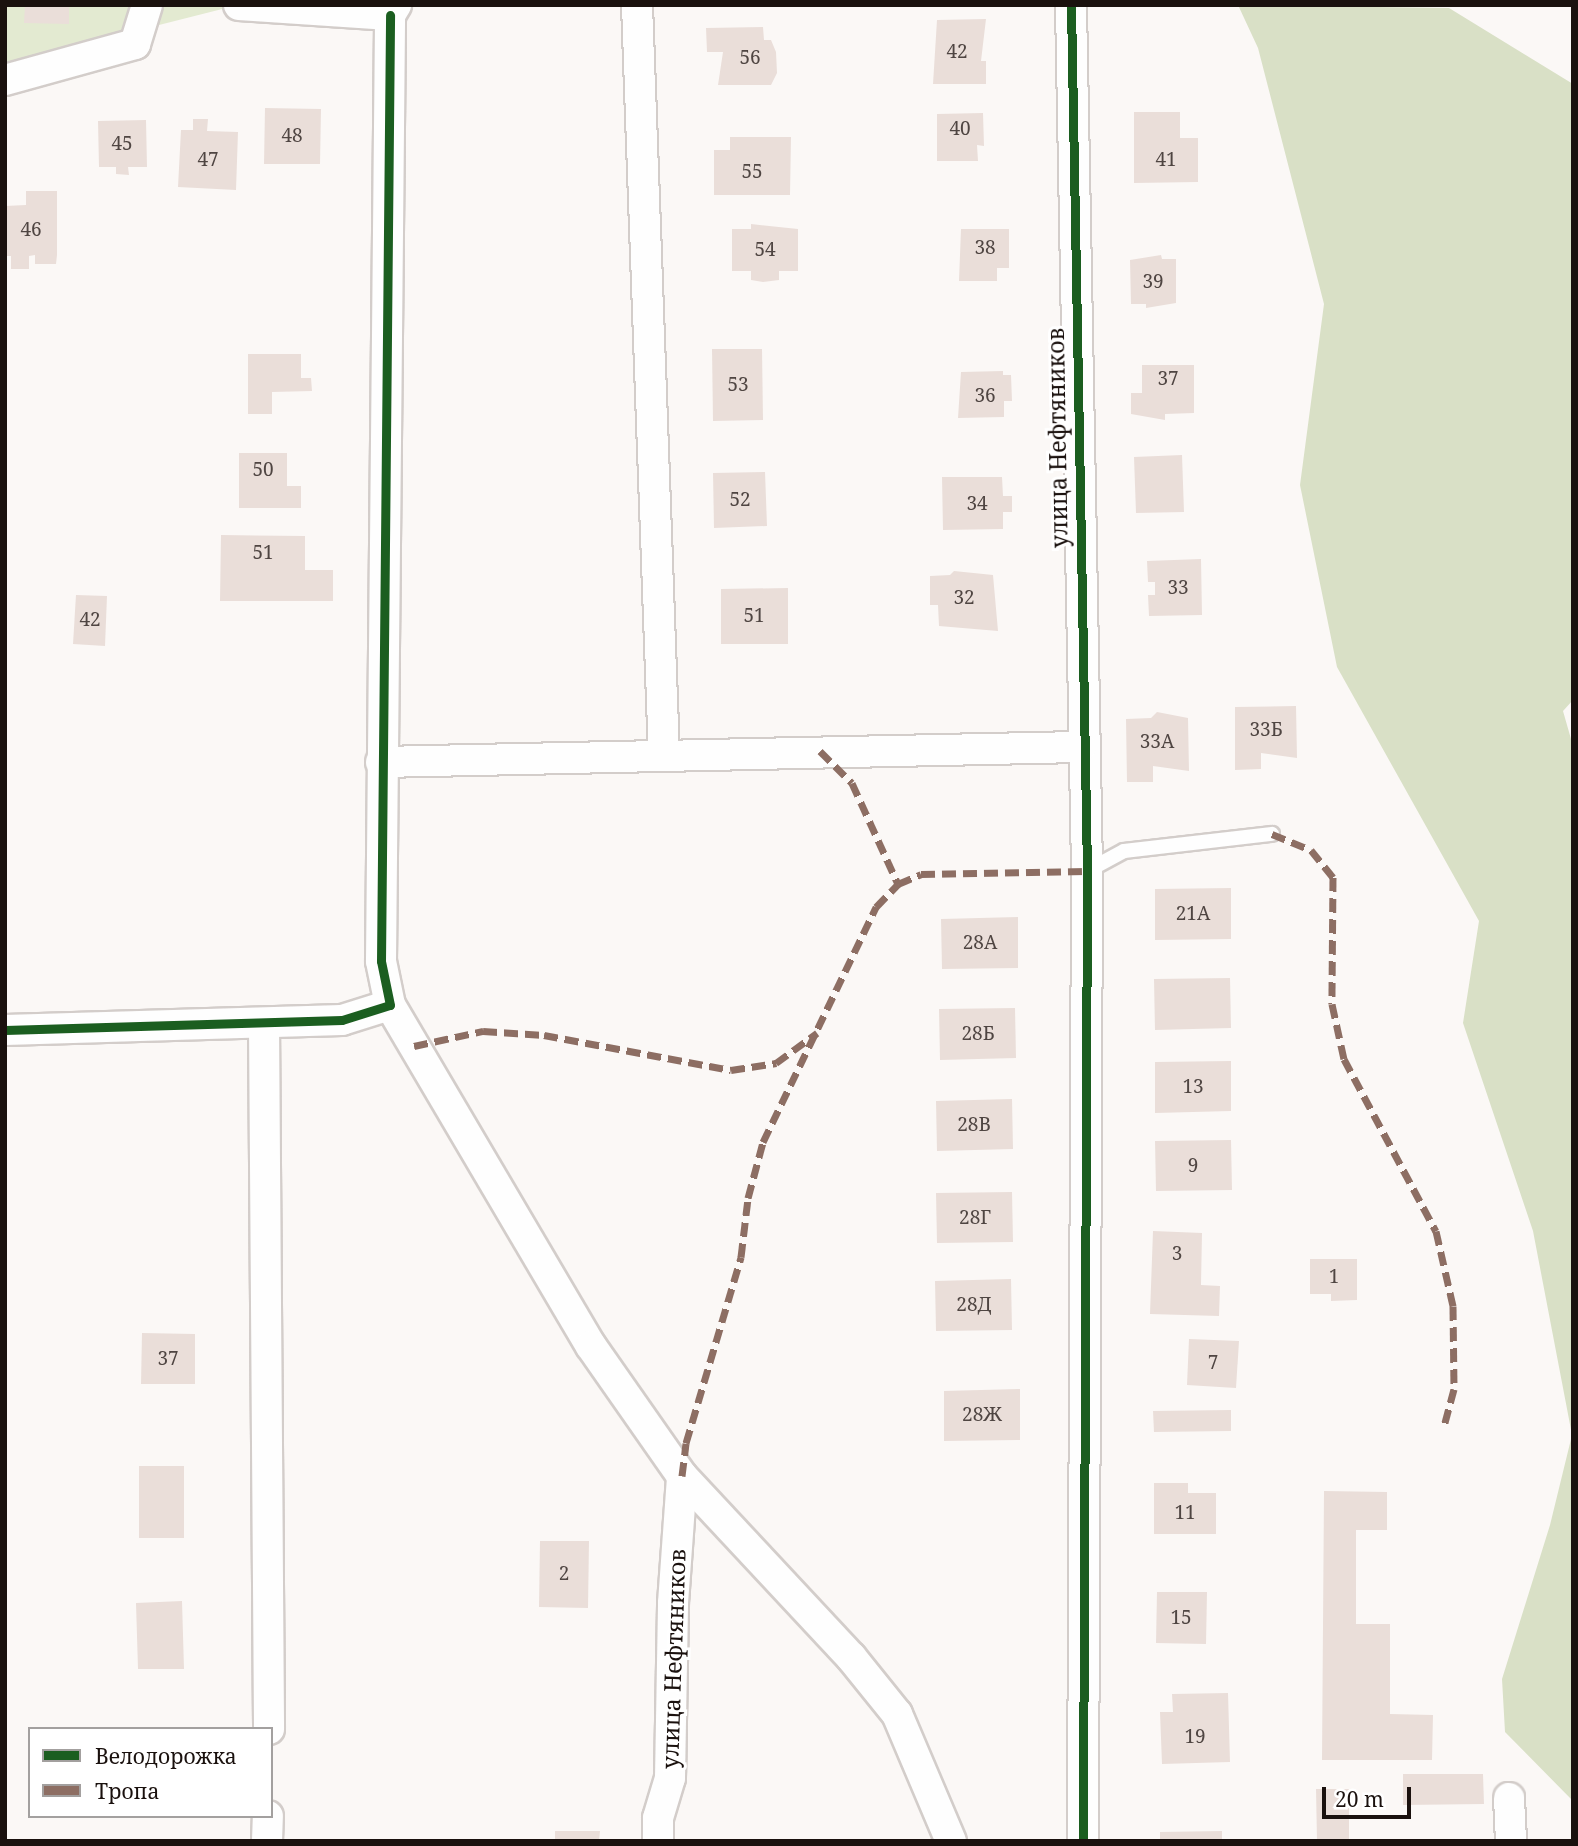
<!DOCTYPE html>
<meta charset="utf-8">
<style>
body{margin:0}
#map{position:relative;width:1578px;height:1846px;overflow:hidden;background:#fbf8f6;font-family:"Noto Serif",serif}
div>[style]{position:absolute}
.green>*{inset:0;background:#e3ead1}
.forest>*{inset:0;background:#d9e0c6}
.building>*{inset:0;background:#eaded9}
.roads{filter:drop-shadow(2px 0 #d3cdca) drop-shadow(-2px 0 #d3cdca) drop-shadow(0 2px #d3cdca) drop-shadow(0 -2px #d3cdca)}
.service>*{height:14px;margin:-7px;padding:0 7px;transform-origin:7px;border-radius:7px;background:#fefefe}
.minor>*{height:30px;margin:-15px;padding:0 15px;transform-origin:15px;border-radius:15px;background:#fefefe}
.quiet>*{height:7px;margin-top:-3.5px;transform-origin:0;background:repeating-linear-gradient(90deg,#8d6e63 0 14px,transparent 0 21px)}
.cycleway>*{height:9px;margin:-4.5px;padding:0 4.5px;transform-origin:4.5px;border-radius:4.5px;background:#1b5e20}
span{translate:-50% -50%;white-space:nowrap;text-align:center;line-height:1.15;-webkit-text-stroke:6px #fff;paint-order:stroke}
.number-label{font-size:19px;color:#4f4542}
.number-label span{-webkit-text-stroke-width:0}
.street-label{font-size:23px;color:#1a110e}
.frame{position:absolute;inset:0;border:7px solid #1a110e;pointer-events:none}
.legend{position:absolute;left:28px;top:1727px;width:245px;height:91px;box-sizing:border-box;background:#fff;border:2px solid #a3a09f;margin:0;padding:9px 12px;list-style:none;font-size:21px;color:#1a110e}
.legend li{display:flex;align-items:center;gap:14px;height:35px}
.legend b{width:35px;border:2px solid #a3a09f}
.scale{position:absolute;left:1322px;top:1787px;width:89px;height:32px;box-sizing:border-box;border:4px solid #1a110e;border-top:0;padding-left:9px;font-size:21px;line-height:24px;white-space:nowrap;color:#1a110e;-webkit-text-stroke:5px #fff;paint-order:stroke}
</style>
<div id="map">
<div class="green">
<div style="clip-path:polygon(5px 5px,238px 5px,5px 64px)"></div>
</div>
<div class="forest">
<div style="clip-path:polygon(1238px 5px,1449px 8px,1573px 84px,1573px 700px,1563px 711px,1573px 746px,1573px 1801px,1505px 1732px,1502px 1679px,1550px 1525px,1572px 1435px,1533px 1231px,1463px 1023px,1479px 921px,1337px 667px,1300px 485px,1324px 304px,1258px 48px)"></div>
</div>
<div class="building">
<div style="clip-path:polygon(25px 5px,69px 5px,69px 24px,24px 23px)"></div>
<div style="clip-path:polygon(986px 19px,981px 61px,986px 61px,986px 84px,933px 84px,937px 20px)"></div>
<div style="clip-path:polygon(763px 27px,764px 40px,771px 40px,776px 52px,777px 73px,771px 85px,718px 85px,723px 52px,707px 52px,706px 28px)"></div>
<div style="clip-path:polygon(265px 108px,321px 109px,320px 164px,264px 164px)"></div>
<div style="clip-path:polygon(1134px 112px,1180px 112px,1180px 138px,1198px 138px,1198px 182px,1134px 183px)"></div>
<div style="clip-path:polygon(983px 113px,984px 146px,977px 145px,978px 161px,937px 161px,937px 114px)"></div>
<div style="clip-path:polygon(193px 119px,208px 119px,207px 131px,238px 132px,236px 190px,178px 187px,181px 130px,193px 130px)"></div>
<div style="clip-path:polygon(146px 120px,147px 167px,128px 167px,129px 175px,116px 174px,116px 167px,99px 167px,98px 121px)"></div>
<div style="clip-path:polygon(730px 137px,791px 137px,790px 195px,714px 195px,714px 150px,730px 150px)"></div>
<div style="clip-path:polygon(26px 191px,57px 191px,57px 255px,56px 264px,35px 264px,35px 255px,29px 256px,29px 269px,11px 269px,11px 256px,5px 256px,5px 206px,26px 205px)"></div>
<div style="clip-path:polygon(751px 224px,798px 229px,798px 271px,779px 271px,779px 280px,763px 282px,751px 280px,751px 271px,732px 271px,732px 229px,751px 229px)"></div>
<div style="clip-path:polygon(961px 229px,1009px 229px,1009px 268px,997px 268px,997px 281px,959px 281px)"></div>
<div style="clip-path:polygon(1161px 255px,1162px 259px,1176px 259px,1176px 303px,1146px 308px,1146px 304px,1131px 304px,1130px 260px)"></div>
<div style="clip-path:polygon(712px 349px,762px 349px,763px 420px,713px 421px)"></div>
<div style="clip-path:polygon(248px 354px,301px 354px,301px 378px,311px 378px,312px 391px,272px 392px,272px 414px,248px 414px)"></div>
<div style="clip-path:polygon(1142px 365px,1194px 365px,1194px 413px,1165px 414px,1165px 420px,1131px 414px,1131px 393px,1142px 393px)"></div>
<div style="clip-path:polygon(1003px 371px,1003px 375px,1011px 375px,1012px 401px,1004px 401px,1004px 417px,958px 418px,961px 372px)"></div>
<div style="clip-path:polygon(239px 453px,287px 453px,287px 486px,301px 486px,301px 508px,239px 508px)"></div>
<div style="clip-path:polygon(1182px 455px,1184px 512px,1136px 513px,1134px 457px)"></div>
<div style="clip-path:polygon(765px 472px,767px 526px,714px 528px,713px 473px)"></div>
<div style="clip-path:polygon(942px 477px,1002px 477px,1003px 496px,1012px 496px,1012px 512px,1003px 512px,1003px 529px,943px 530px)"></div>
<div style="clip-path:polygon(221px 535px,305px 536px,305px 570px,333px 570px,333px 601px,220px 601px)"></div>
<div style="clip-path:polygon(1201px 559px,1202px 615px,1149px 616px,1148px 595px,1155px 595px,1155px 582px,1148px 582px,1147px 561px)"></div>
<div style="clip-path:polygon(954px 571px,993px 575px,998px 631px,939px 626px,938px 605px,930px 605px,930px 576px,950px 575px)"></div>
<div style="clip-path:polygon(788px 588px,788px 644px,721px 644px,721px 589px)"></div>
<div style="clip-path:polygon(76px 595px,107px 596px,105px 646px,73px 644px)"></div>
<div style="clip-path:polygon(1296px 706px,1297px 758px,1261px 753px,1261px 769px,1235px 770px,1235px 707px)"></div>
<div style="clip-path:polygon(1157px 712px,1188px 718px,1189px 771px,1153px 766px,1153px 782px,1127px 782px,1126px 719px,1151px 718px)"></div>
<div style="clip-path:polygon(1231px 888px,1231px 939px,1155px 940px,1155px 889px)"></div>
<div style="clip-path:polygon(1018px 917px,1018px 968px,942px 969px,941px 919px)"></div>
<div style="clip-path:polygon(1230px 978px,1231px 1028px,1155px 1030px,1154px 979px)"></div>
<div style="clip-path:polygon(1015px 1008px,1016px 1058px,940px 1060px,939px 1009px)"></div>
<div style="clip-path:polygon(1231px 1061px,1231px 1111px,1155px 1113px,1155px 1062px)"></div>
<div style="clip-path:polygon(1012px 1099px,1013px 1149px,937px 1151px,936px 1101px)"></div>
<div style="clip-path:polygon(1231px 1140px,1232px 1190px,1156px 1191px,1155px 1141px)"></div>
<div style="clip-path:polygon(1012px 1192px,1013px 1242px,937px 1243px,936px 1193px)"></div>
<div style="clip-path:polygon(1153px 1231px,1202px 1233px,1201px 1285px,1220px 1286px,1219px 1316px,1150px 1314px)"></div>
<div style="clip-path:polygon(1310px 1259px,1357px 1259px,1357px 1300px,1331px 1301px,1331px 1294px,1310px 1294px)"></div>
<div style="clip-path:polygon(1011px 1279px,1012px 1330px,936px 1331px,935px 1281px)"></div>
<div style="clip-path:polygon(142px 1333px,195px 1334px,195px 1384px,141px 1384px)"></div>
<div style="clip-path:polygon(1189px 1339px,1239px 1341px,1236px 1388px,1187px 1385px)"></div>
<div style="clip-path:polygon(1020px 1389px,1020px 1440px,944px 1441px,944px 1391px)"></div>
<div style="clip-path:polygon(1231px 1410px,1231px 1431px,1154px 1432px,1153px 1411px)"></div>
<div style="clip-path:polygon(139px 1466px,184px 1466px,184px 1538px,139px 1538px)"></div>
<div style="clip-path:polygon(1154px 1483px,1188px 1483px,1188px 1493px,1216px 1493px,1216px 1534px,1154px 1534px)"></div>
<div style="clip-path:polygon(1324px 1491px,1387px 1492px,1387px 1530px,1356px 1530px,1356px 1624px,1390px 1624px,1390px 1714px,1433px 1715px,1432px 1760px,1322px 1760px)"></div>
<div style="clip-path:polygon(540px 1541px,589px 1541px,588px 1608px,539px 1607px)"></div>
<div style="clip-path:polygon(1157px 1592px,1207px 1592px,1206px 1644px,1156px 1643px)"></div>
<div style="clip-path:polygon(182px 1601px,184px 1669px,138px 1669px,136px 1603px)"></div>
<div style="clip-path:polygon(1228px 1693px,1230px 1762px,1162px 1764px,1160px 1712px,1173px 1712px,1172px 1694px)"></div>
<div style="clip-path:polygon(1403px 1774px,1483px 1774px,1484px 1804px,1403px 1805px)"></div>
<div style="clip-path:polygon(1316px 1789px,1349px 1789px,1349px 1841px,1317px 1841px)"></div>
<div style="clip-path:polygon(555px 1831px,600px 1831px,599px 1841px,555px 1841px)"></div>
<div style="clip-path:polygon(1222px 1831px,1222px 1841px,1160px 1841px,1160px 1832px)"></div>
</div>
<div class="roads">
<div class="service">
<div style="left:1087px;top:871px;width:42px;rotate:-28.4deg"></div>
<div style="left:1124px;top:851px;width:149px;rotate:-6.6deg"></div>
</div>
<div class="minor">
<div style="left:239px;top:5px;width:151px;rotate:3.8deg"></div>
<div style="left:390px;top:15px;width:12px;rotate:-59deg"></div>
<div style="left:637px;top:5px;width:751px;rotate:87.94deg"></div>
<div style="left:1071px;top:5px;width:866px;rotate:88.94deg"></div>
<div style="left:1087px;top:871px;width:970px;rotate:90.24deg"></div>
<div style="left:5px;top:80px;width:135px;rotate:-15.5deg"></div>
<div style="left:135px;top:44px;width:41px;rotate:-72.9deg"></div>
<div style="left:381px;top:762px;width:700px;rotate:-1.23deg"></div>
<div style="left:390px;top:1005px;width:396px;rotate:59.5deg"></div>
<div style="left:591px;top:1346px;width:159px;rotate:55deg"></div>
<div style="left:682px;top:1476px;width:248px;rotate:47deg"></div>
<div style="left:851px;top:1657px;width:73px;rotate:51.1deg"></div>
<div style="left:897px;top:1714px;width:138px;rotate:67deg"></div>
<div style="left:264px;top:1024px;width:705px;rotate:89.59deg"></div>
<div style="left:5px;top:1030px;width:337px;rotate:-1.7deg"></div>
<div style="left:342px;top:1020px;width:50px;rotate:-17.4deg"></div>
<div style="left:390px;top:1005px;width:45px;rotate:-101.6deg"></div>
<div style="left:381px;top:961px;width:946px;rotate:-89.45deg"></div>
<div style="left:1509px;top:1798px;width:43px;rotate:87.3deg"></div>
<div style="left:267px;top:1841px;width:25px;rotate:-88deg"></div>
<div style="left:658px;top:1841px;width:23px;rotate:-90deg"></div>
<div style="left:658px;top:1818px;width:42px;rotate:-73.3deg"></div>
<div style="left:670px;top:1778px;width:175px;rotate:-89deg"></div>
<div style="left:673px;top:1603px;width:127px;rotate:-85.9deg"></div>
</div>
</div>
<div class="quiet">
<div style="left:820px;top:751px;width:45px;rotate:45deg"></div>
<div style="left:852px;top:783px;width:111px;rotate:65.5deg"></div>
<div style="left:1272px;top:834px;width:42px;rotate:22.3deg"></div>
<div style="left:1311px;top:850px;width:35px;rotate:51deg"></div>
<div style="left:1333px;top:877px;width:127px;rotate:90.5deg"></div>
<div style="left:1332px;top:1004px;width:56px;rotate:77.7deg"></div>
<div style="left:1344px;top:1059px;width:195px;rotate:61.9deg"></div>
<div style="left:1436px;top:1231px;width:77px;rotate:77.2deg"></div>
<div style="left:1453px;top:1306px;width:83px;rotate:89.3deg"></div>
<div style="left:1454px;top:1389px;width:38px;rotate:105deg"></div>
<div style="left:414px;top:1046px;width:71px;rotate:-12.3deg"></div>
<div style="left:483px;top:1031px;width:61px;rotate:3.8deg"></div>
<div style="left:544px;top:1035px;width:190px;rotate:10.6deg"></div>
<div style="left:731px;top:1070px;width:46px;rotate:-8.8deg"></div>
<div style="left:776px;top:1063px;width:51px;rotate:-36.2deg"></div>
<div style="left:682px;top:1476px;width:33px;rotate:-83deg"></div>
<div style="left:686px;top:1443px;width:194px;rotate:-73.5deg"></div>
<div style="left:741px;top:1257px;width:59px;rotate:-83.2deg"></div>
<div style="left:748px;top:1198px;width:58px;rotate:-75deg"></div>
<div style="left:763px;top:1142px;width:261px;rotate:-64.3deg"></div>
<div style="left:876px;top:907px;width:32px;rotate:-46deg"></div>
<div style="left:898px;top:884px;width:25px;rotate:-23deg"></div>
<div style="left:921px;top:874px;width:166px;rotate:-1deg"></div>
</div>
<div class="cycleway">
<div style="left:1071px;top:5px;width:866px;rotate:88.94deg"></div>
<div style="left:1087px;top:871px;width:970px;rotate:90.24deg"></div>
<div style="left:5px;top:1030px;width:337px;rotate:-1.7deg"></div>
<div style="left:342px;top:1020px;width:50px;rotate:-17.4deg"></div>
<div style="left:390px;top:1005px;width:45px;rotate:-101.6deg"></div>
<div style="left:381px;top:961px;width:946px;rotate:-89.45deg"></div>
</div>
<div class="number-label">
<span style="left:957px;top:52px">42</span>
<span style="left:750px;top:58px">56</span>
<span style="left:960px;top:129px">40</span>
<span style="left:292px;top:136px">48</span>
<span style="left:122px;top:144px">45</span>
<span style="left:208px;top:160px">47</span>
<span style="left:1166px;top:160px">41</span>
<span style="left:752px;top:172px">55</span>
<span style="left:31px;top:230px">46</span>
<span style="left:985px;top:248px">38</span>
<span style="left:765px;top:250px">54</span>
<span style="left:1153px;top:282px">39</span>
<span style="left:1168px;top:379px">37</span>
<span style="left:738px;top:385px">53</span>
<span style="left:985px;top:396px">36</span>
<span style="left:263px;top:470px">50</span>
<span style="left:740px;top:500px">52</span>
<span style="left:977px;top:504px">34</span>
<span style="left:263px;top:553px">51</span>
<span style="left:1178px;top:588px">33</span>
<span style="left:964px;top:598px">32</span>
<span style="left:754px;top:616px">51</span>
<span style="left:90px;top:620px">42</span>
<span style="left:1266px;top:730px">33Б</span>
<span style="left:1157px;top:742px">33А</span>
<span style="left:1193px;top:914px">21А</span>
<span style="left:980px;top:943px">28А</span>
<span style="left:978px;top:1034px">28Б</span>
<span style="left:1193px;top:1087px">13</span>
<span style="left:974px;top:1125px">28В</span>
<span style="left:1193px;top:1166px">9</span>
<span style="left:975px;top:1218px">28Г</span>
<span style="left:1177px;top:1254px">3</span>
<span style="left:1334px;top:1277px">1</span>
<span style="left:974px;top:1305px">28Д</span>
<span style="left:168px;top:1359px">37</span>
<span style="left:1213px;top:1363px">7</span>
<span style="left:982px;top:1415px">28Ж</span>
<span style="left:1185px;top:1513px">11</span>
<span style="left:564px;top:1574px">2</span>
<span style="left:1181px;top:1618px">15</span>
<span style="left:1195px;top:1737px">19</span>
</div>
<div class="street-label">
<span style="left:1057px;top:438px;rotate:-91deg">улица Нефтяников</span>
<span style="left:673px;top:1659px;rotate:-88deg">улица Нефтяников</span>
</div>
<div class="frame"></div>
<ul class="legend">
<li><b style="height:9px;background:#1b5e20"></b>Велодорожка</li>
<li><b style="height:9px;background:#8d6e63"></b>Тропа</li>
</ul>
<div class="scale">20 m</div>
</div>
